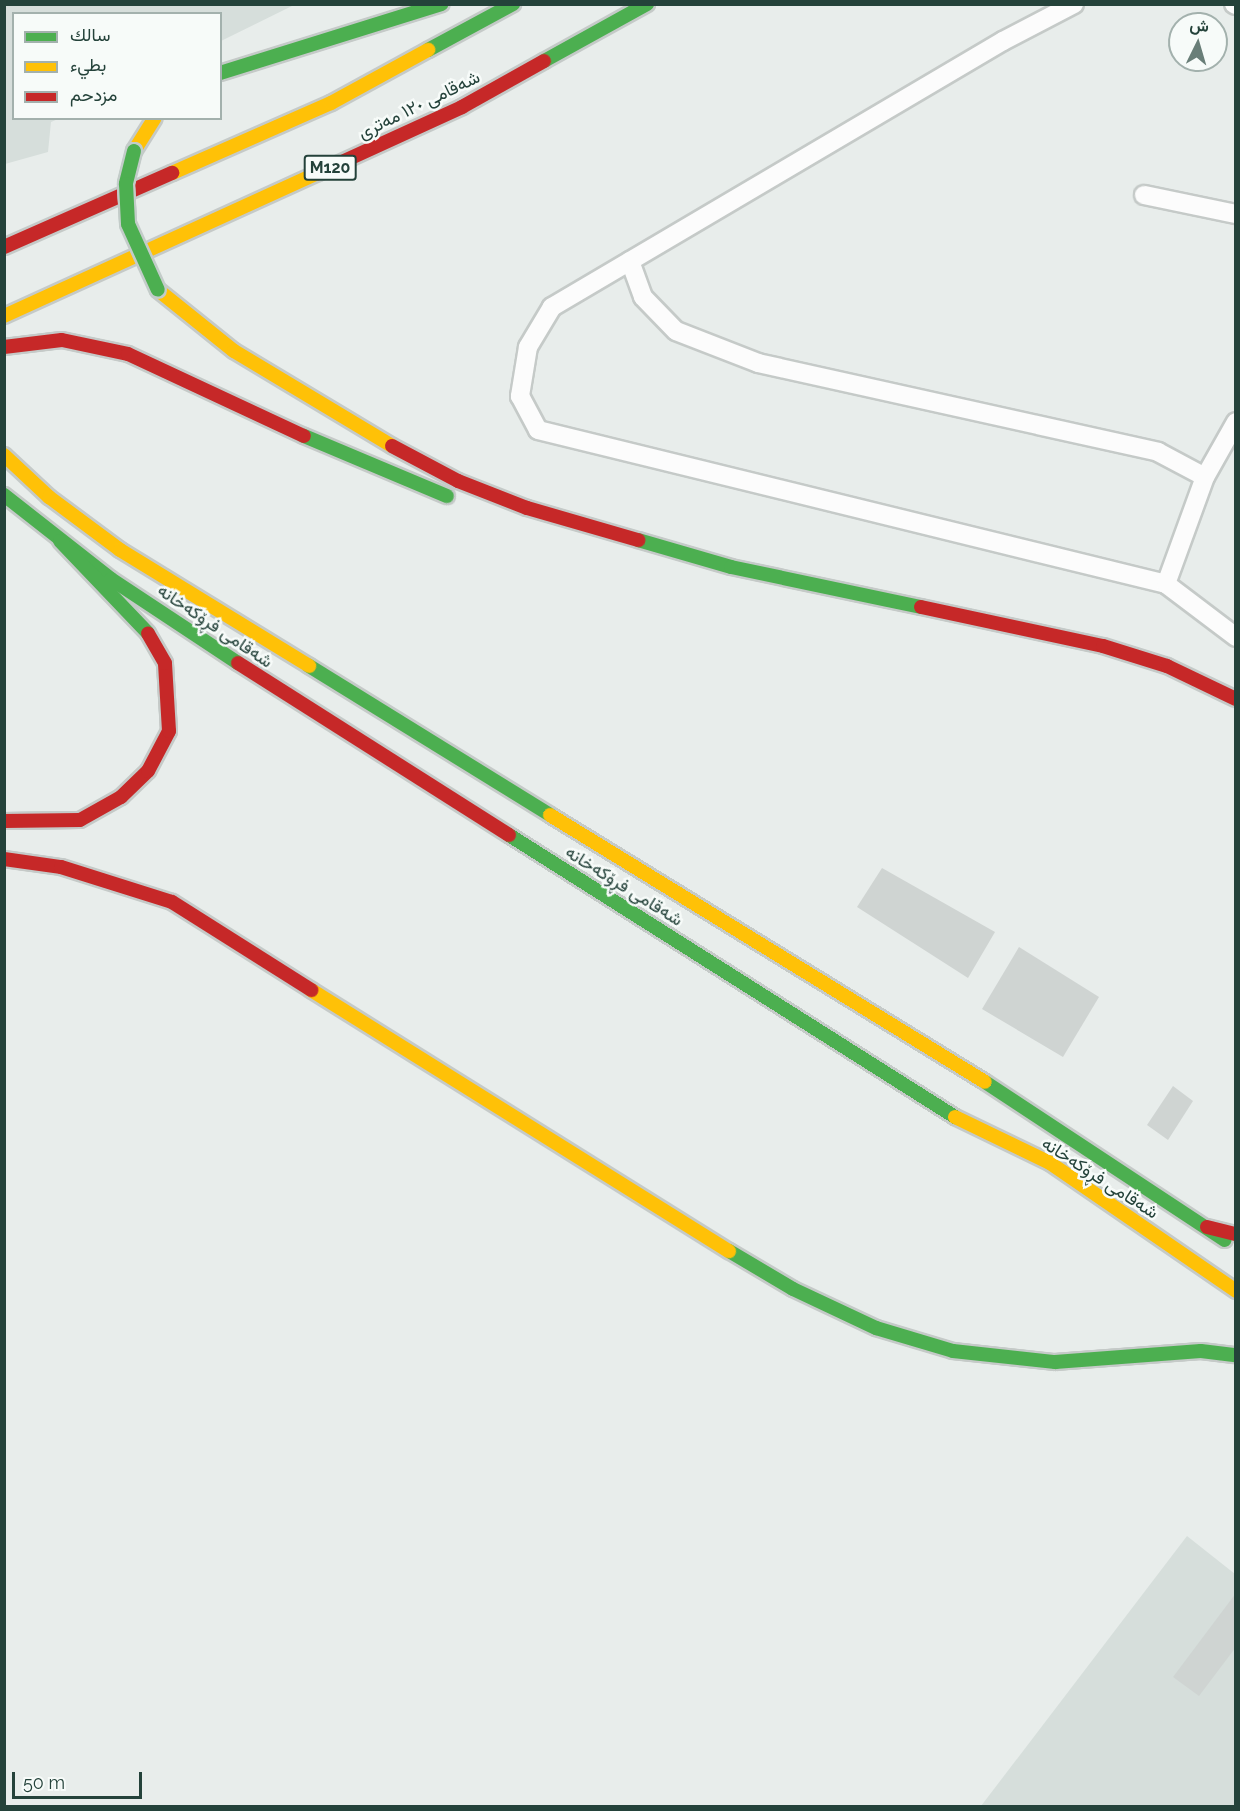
<!DOCTYPE html>
<meta charset="utf-8">
<style>
body{margin:0}
#map{position:relative;width:1240px;height:1811px;overflow:hidden;background:#e8edeb;font-family:Raleway,Vazirmatn,sans-serif}
div>[style]{position:absolute}
.built>*{inset:0;background:#d6dedb}
.building>*{inset:0;background:#cfd4d2}
.roads{filter:drop-shadow(2px 0 #c5cac8) drop-shadow(-2px 0 #c5cac8) drop-shadow(0 2px #c5cac8) drop-shadow(0 -2px #c5cac8)}
.street>*{height:18px;margin:-9px;padding:0 9px;transform-origin:9px;border-radius:9px;background:#fcfcfc}
.fast>*{height:14px;margin:-7px;padding:0 7px;transform-origin:7px;border-radius:7px;background:#4caf50}
.slow>*{height:14px;margin:-7px;padding:0 7px;transform-origin:7px;border-radius:7px;background:#ffc107}
.jam>*{height:14px;margin:-7px;padding:0 7px;transform-origin:7px;border-radius:7px;background:#c62828}
.bridges{filter:drop-shadow(2px 0 #c3ccc9) drop-shadow(-2px 0 #c3ccc9) drop-shadow(0 2px #c3ccc9) drop-shadow(0 -2px #c3ccc9)}
.fast-bridge>*{height:14px;margin:-7px;padding:0 7px;transform-origin:7px;border-radius:7px;background:#4caf50}
span{translate:-50% -50%;white-space:nowrap;text-align:center;line-height:1.15;-webkit-text-stroke:5px #f7fbf9;paint-order:stroke}
.shield-label span{padding:2px 4px;background:#f7fbf9;border:2px solid;border-radius:4px;-webkit-text-stroke-width:0}
.shield-label{font-size:16px;color:#24423a;font-weight:700}
.street-label{font-size:18px;color:#24423a}
.frame{position:absolute;inset:0;border:6px solid #24423a;pointer-events:none}
.legend{position:absolute;left:12px;top:12px;width:210px;height:108px;box-sizing:border-box;background:#f7fbf9;border:2px solid #a3b1ad;margin:0;padding:8px 10px;list-style:none;font-size:18px;color:#24423a}
.legend li{display:flex;align-items:center;gap:12px;height:30px}
.legend b{width:30px;border:2px solid #a3b1ad}
.north{position:absolute;left:1168px;top:12px;width:60px;height:60px;box-sizing:border-box;background:#f7fbf9;border:2px solid #a3b1ad;border-radius:50%;rotate:5deg;font-size:16px;font-weight:700;line-height:24px;text-align:center;color:#24423a}
.north::after{content:'';display:block;margin:auto;width:21px;height:27px;background:#697e78;clip-path:polygon(50% 0,100% 100%,50% 72%,0 100%)}
.scale{position:absolute;left:12px;top:1772px;width:130px;height:27px;box-sizing:border-box;border:3px solid #24423a;border-top:0;padding-left:8px;font-size:18px;line-height:21px;white-space:nowrap;color:#24423a;-webkit-text-stroke:4px #f7fbf9;paint-order:stroke}
</style>
<div id="map">
<div class="built">
<div style="clip-path:polygon(5px 4px,294px 4px,294px 5px,221px 41px,220px 14px,14px 14px,14px 118px,58px 119px,51px 122px,48px 152px,5px 164px)"></div>
<div style="clip-path:polygon(1187px 1536px,1235px 1574px,1235px 1806px,981px 1806px)"></div>
</div>
<div class="building">
<div style="clip-path:polygon(882px 868px,995px 932px,968px 978px,857px 907px)"></div>
<div style="clip-path:polygon(1019px 947px,1099px 997px,1063px 1057px,982px 1009px)"></div>
<div style="clip-path:polygon(1173px 1086px,1193px 1101px,1168px 1140px,1147px 1125px)"></div>
<div style="clip-path:polygon(1236px 1593px,1236px 1647px,1199px 1696px,1173px 1677px)"></div>
</div>
<div class="roads">
<div class="street">
<div style="left:1074px;top:4px;width:80px;rotate:152.5deg"></div>
<div style="left:1003px;top:41px;width:524px;rotate:149.47deg"></div>
<div style="left:552px;top:307px;width:47px;rotate:121deg"></div>
<div style="left:528px;top:347px;width:50px;rotate:99.3deg"></div>
<div style="left:520px;top:396px;width:38px;rotate:62deg"></div>
<div style="left:538px;top:430px;width:647px;rotate:13.78deg"></div>
<div style="left:1166px;top:584px;width:88px;rotate:37.1deg"></div>
<div style="left:1234px;top:4px;width:2px;rotate:27deg"></div>
<div style="left:1144px;top:195px;width:94px;rotate:11.7deg"></div>
<div style="left:630px;top:261px;width:38px;rotate:70deg"></div>
<div style="left:643px;top:297px;width:47px;rotate:45.9deg"></div>
<div style="left:676px;top:331px;width:88px;rotate:21.3deg"></div>
<div style="left:758px;top:363px;width:410px;rotate:12.5deg"></div>
<div style="left:1158px;top:452px;width:53px;rotate:28deg"></div>
<div style="left:1166px;top:584px;width:114px;rotate:-70deg"></div>
<div style="left:1205px;top:477px;width:63px;rotate:-60.6deg"></div>
</div>
<div class="fast">
<div style="left:428px;top:50px;width:97px;rotate:-28.4deg"></div>
<div style="left:544px;top:61px;width:118px;rotate:-29deg"></div>
<div style="left:220px;top:73px;width:232px;rotate:-17.3deg"></div>
<div style="left:304px;top:436px;width:155px;rotate:22.8deg"></div>
<div style="left:4px;top:495px;width:136px;rotate:38.1deg"></div>
<div style="left:111px;top:579px;width:152px;rotate:33.5deg"></div>
<div style="left:638px;top:540px;width:97px;rotate:16.2deg"></div>
<div style="left:731px;top:567px;width:194px;rotate:11.9deg"></div>
<div style="left:60px;top:541px;width:127px;rotate:46.3deg"></div>
<div style="left:309px;top:666px;width:283px;rotate:31.7deg"></div>
<div style="left:509px;top:835px;width:528px;rotate:32.3deg"></div>
<div style="left:985px;top:1082px;width:287px;rotate:33.4deg"></div>
<div style="left:729px;top:1251px;width:74px;rotate:30.7deg"></div>
<div style="left:793px;top:1289px;width:92px;rotate:25.2deg"></div>
<div style="left:876px;top:1328px;width:80px;rotate:16.6deg"></div>
<div style="left:953px;top:1351px;width:103px;rotate:6.2deg"></div>
<div style="left:1055px;top:1362px;width:146px;rotate:-4.3deg"></div>
<div style="left:1201px;top:1351px;width:35px;rotate:7deg"></div>
</div>
<div class="slow">
<div style="left:134px;top:151px;width:39px;rotate:-58deg"></div>
<div style="left:172px;top:173px;width:174px;rotate:-23.8deg"></div>
<div style="left:331px;top:103px;width:111px;rotate:-28.7deg"></div>
<div style="left:158px;top:290px;width:97px;rotate:38.8deg"></div>
<div style="left:234px;top:351px;width:184px;rotate:31deg"></div>
<div style="left:4px;top:316px;width:345px;rotate:-24.5deg"></div>
<div style="left:4px;top:455px;width:62px;rotate:43deg"></div>
<div style="left:49px;top:497px;width:89px;rotate:36.7deg"></div>
<div style="left:120px;top:550px;width:222px;rotate:31.5deg"></div>
<div style="left:550px;top:815px;width:510px;rotate:31.54deg"></div>
<div style="left:311px;top:990px;width:493px;rotate:32deg"></div>
<div style="left:955px;top:1117px;width:106px;rotate:25.8deg"></div>
<div style="left:1050px;top:1163px;width:226px;rotate:34.5deg"></div>
</div>
<div class="jam">
<div style="left:318px;top:173px;width:158px;rotate:-24.6deg"></div>
<div style="left:462px;top:107px;width:94px;rotate:-29.3deg"></div>
<div style="left:4px;top:247px;width:184px;rotate:-23.8deg"></div>
<div style="left:4px;top:347px;width:58px;rotate:-6.9deg"></div>
<div style="left:62px;top:340px;width:67px;rotate:12deg"></div>
<div style="left:128px;top:354px;width:194px;rotate:25deg"></div>
<div style="left:392px;top:446px;width:75px;rotate:27.9deg"></div>
<div style="left:458px;top:481px;width:74px;rotate:21.4deg"></div>
<div style="left:527px;top:508px;width:116px;rotate:16.1deg"></div>
<div style="left:921px;top:607px;width:186px;rotate:12.1deg"></div>
<div style="left:1103px;top:646px;width:67px;rotate:17.4deg"></div>
<div style="left:1167px;top:666px;width:76px;rotate:25.6deg"></div>
<div style="left:238px;top:663px;width:321px;rotate:32.4deg"></div>
<div style="left:4px;top:821px;width:76px;rotate:-0.8deg"></div>
<div style="left:80px;top:820px;width:47px;rotate:-29.3deg"></div>
<div style="left:121px;top:797px;width:37px;rotate:-44deg"></div>
<div style="left:148px;top:771px;width:45px;rotate:-62.3deg"></div>
<div style="left:169px;top:731px;width:68px;rotate:-93.4deg"></div>
<div style="left:165px;top:663px;width:34px;rotate:-120deg"></div>
<div style="left:4px;top:859px;width:58px;rotate:8deg"></div>
<div style="left:61px;top:867px;width:116px;rotate:17.5deg"></div>
<div style="left:172px;top:902px;width:165px;rotate:32.3deg"></div>
<div style="left:1207px;top:1227px;width:30px;rotate:14deg"></div>
</div>
</div>
<div class="bridges">
<div class="fast-bridge">
<div style="left:134px;top:151px;width:34px;rotate:104deg"></div>
<div style="left:126px;top:184px;width:40px;rotate:87.1deg"></div>
<div style="left:128px;top:224px;width:72px;rotate:65.6deg"></div>
</div>
</div>
<div class="shield-label">
<span style="left:330px;top:168px">M120</span>
</div>
<div class="street-label">
<span style="left:419px;top:105px;rotate:-26deg">شەقامی ١٢٠ مەتری</span>
<span style="left:215px;top:626px;rotate:34deg">شەقامی فڕۆکەخانە</span>
<span style="left:624px;top:886px;rotate:32deg">شەقامی فڕۆکەخانە</span>
<span style="left:1100px;top:1178px;rotate:33deg">شەقامی فڕۆکەخانە</span>
</div>
<div class="frame"></div>
<ul class="legend">
<li><b style="height:8px;background:#4caf50"></b>سالك</li>
<li><b style="height:8px;background:#ffc107"></b>بطيء</li>
<li><b style="height:8px;background:#c62828"></b>مزدحم</li>
</ul>
<div class="north">ش</div>
<div class="scale">50 m</div>
</div>
